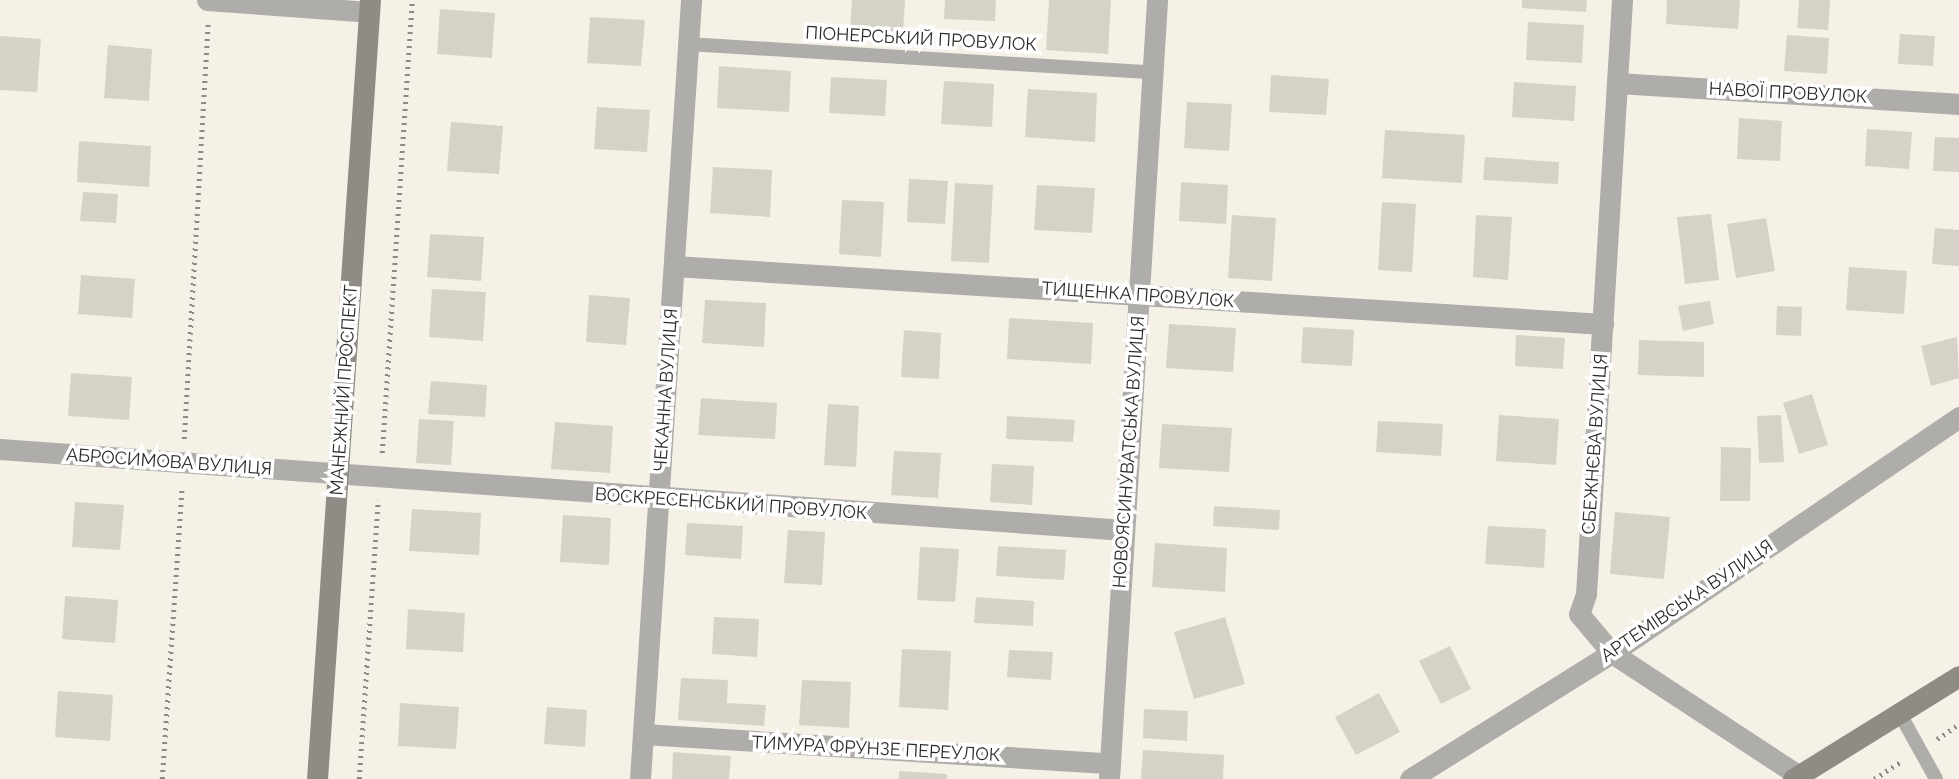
<!DOCTYPE html>
<meta charset="utf-8">
<style>
body{margin:0}
#map{position:relative;width:1959px;height:779px;overflow:hidden;background:#f6f1e7;font-family:Raleway,sans-serif}
div>[style]{position:absolute}
.building>*{inset:0;background:#d7d2c8}
.path>*{height:4.5px;margin-top:-2.25px;transform-origin:0;background:repeating-linear-gradient(90deg,#8d8a83 0 2px,transparent 0 7px)}
.lane>*{height:14px;margin:-7px;padding:0 7px;transform-origin:7px;border-radius:7px;background:#afada9}
.street>*{height:21px;margin:-10.5px;padding:0 10.5px;transform-origin:10.5px;border-radius:10.5px;background:#afada9}
.secondary>*{height:21px;margin:-10.5px;padding:0 10.5px;transform-origin:10.5px;border-radius:10.5px;background:#8f8c85}
span{translate:-50% -50%;white-space:nowrap;text-align:center;line-height:1.15;-webkit-text-stroke:7px #fff;paint-order:stroke}
.street-label{font-size:18px;color:#2c2a26}
</style>
<div id="map">
<div class="building">
<div style="clip-path:polygon(852px 0,905px 0,903px 32px,850px 29px)"></div>
<div style="clip-path:polygon(945px 0,996px 0,995px 21px,944px 19px)"></div>
<div style="clip-path:polygon(1049px 0,1111px 0,1108px 54px,1046px 50px)"></div>
<div style="clip-path:polygon(1522px 0,1587px 0,1586px 12px,1522px 8px)"></div>
<div style="clip-path:polygon(1667px 0,1740px 0,1738px 29px,1666px 24px)"></div>
<div style="clip-path:polygon(1799px 0,1830px 0,1828px 30px,1797px 28px)"></div>
<div style="clip-path:polygon(440px 9px,495px 13px,492px 58px,437px 54px)"></div>
<div style="clip-path:polygon(590px 17px,645px 20px,641px 66px,587px 63px)"></div>
<div style="clip-path:polygon(1528px 22px,1584px 25px,1582px 63px,1526px 60px)"></div>
<div style="clip-path:polygon(1900px 34px,1935px 36px,1933px 66px,1898px 64px)"></div>
<div style="clip-path:polygon(1787px 35px,1829px 38px,1827px 74px,1784px 71px)"></div>
<div style="clip-path:polygon(0 36px,41px 39px,37px 92px,0 90px)"></div>
<div style="clip-path:polygon(108px 45px,152px 49px,149px 101px,104px 98px)"></div>
<div style="clip-path:polygon(719px 66px,791px 71px,789px 112px,717px 108px)"></div>
<div style="clip-path:polygon(1271px 75px,1329px 79px,1326px 115px,1269px 112px)"></div>
<div style="clip-path:polygon(831px 77px,887px 80px,885px 116px,829px 113px)"></div>
<div style="clip-path:polygon(944px 81px,994px 84px,992px 127px,941px 124px)"></div>
<div style="clip-path:polygon(1514px 82px,1576px 86px,1574px 121px,1512px 117px)"></div>
<div style="clip-path:polygon(1028px 89px,1097px 93px,1095px 142px,1025px 137px)"></div>
<div style="clip-path:polygon(1187px 102px,1232px 104px,1229px 151px,1184px 148px)"></div>
<div style="clip-path:polygon(597px 107px,650px 110px,647px 152px,594px 149px)"></div>
<div style="clip-path:polygon(1739px 118px,1782px 121px,1780px 161px,1737px 159px)"></div>
<div style="clip-path:polygon(451px 122px,503px 126px,499px 174px,447px 171px)"></div>
<div style="clip-path:polygon(1867px 129px,1912px 132px,1909px 169px,1865px 166px)"></div>
<div style="clip-path:polygon(1385px 130px,1465px 135px,1462px 183px,1382px 178px)"></div>
<div style="clip-path:polygon(1935px 137px,1959px 138px,1959px 172px,1933px 171px)"></div>
<div style="clip-path:polygon(79px 141px,151px 146px,149px 187px,77px 182px)"></div>
<div style="clip-path:polygon(1485px 157px,1559px 162px,1558px 184px,1483px 180px)"></div>
<div style="clip-path:polygon(713px 167px,772px 170px,770px 217px,710px 213px)"></div>
<div style="clip-path:polygon(909px 179px,948px 181px,945px 224px,907px 222px)"></div>
<div style="clip-path:polygon(1181px 182px,1228px 185px,1226px 224px,1179px 221px)"></div>
<div style="clip-path:polygon(955px 183px,993px 185px,989px 263px,951px 261px)"></div>
<div style="clip-path:polygon(1037px 185px,1095px 188px,1092px 233px,1034px 230px)"></div>
<div style="clip-path:polygon(83px 192px,118px 194px,116px 223px,80px 221px)"></div>
<div style="clip-path:polygon(842px 200px,884px 202px,881px 257px,839px 254px)"></div>
<div style="clip-path:polygon(1382px 202px,1416px 204px,1412px 272px,1378px 270px)"></div>
<div style="clip-path:polygon(1711px 214px,1719px 280px,1685px 284px,1677px 217px)"></div>
<div style="clip-path:polygon(1232px 215px,1276px 218px,1272px 281px,1228px 278px)"></div>
<div style="clip-path:polygon(1476px 215px,1512px 217px,1508px 280px,1473px 277px)"></div>
<div style="clip-path:polygon(1766px 218px,1775px 271px,1736px 278px,1727px 224px)"></div>
<div style="clip-path:polygon(1935px 228px,1959px 230px,1959px 266px,1932px 264px)"></div>
<div style="clip-path:polygon(430px 234px,484px 237px,481px 281px,427px 277px)"></div>
<div style="clip-path:polygon(1849px 267px,1907px 271px,1904px 314px,1846px 310px)"></div>
<div style="clip-path:polygon(81px 275px,135px 279px,132px 318px,78px 314px)"></div>
<div style="clip-path:polygon(432px 289px,486px 292px,483px 341px,429px 337px)"></div>
<div style="clip-path:polygon(589px 295px,630px 298px,626px 345px,586px 342px)"></div>
<div style="clip-path:polygon(705px 300px,766px 303px,764px 347px,702px 343px)"></div>
<div style="clip-path:polygon(1710px 301px,1714px 324px,1683px 331px,1678px 306px)"></div>
<div style="clip-path:polygon(1777px 306px,1802px 307px,1801px 336px,1776px 335px)"></div>
<div style="clip-path:polygon(1009px 318px,1093px 323px,1091px 364px,1007px 359px)"></div>
<div style="clip-path:polygon(1169px 324px,1236px 328px,1233px 372px,1166px 368px)"></div>
<div style="clip-path:polygon(1303px 327px,1354px 330px,1352px 366px,1301px 363px)"></div>
<div style="clip-path:polygon(904px 330px,941px 333px,939px 379px,901px 377px)"></div>
<div style="clip-path:polygon(1516px 335px,1565px 338px,1563px 369px,1515px 366px)"></div>
<div style="clip-path:polygon(1957px 337px,1959px 378px,1931px 386px,1921px 346px)"></div>
<div style="clip-path:polygon(1639px 340px,1704px 342px,1704px 377px,1638px 375px)"></div>
<div style="clip-path:polygon(71px 373px,132px 377px,129px 420px,68px 416px)"></div>
<div style="clip-path:polygon(431px 381px,487px 385px,485px 417px,428px 414px)"></div>
<div style="clip-path:polygon(1812px 394px,1828px 445px,1799px 454px,1783px 403px)"></div>
<div style="clip-path:polygon(701px 398px,777px 403px,775px 439px,698px 435px)"></div>
<div style="clip-path:polygon(828px 404px,859px 406px,856px 467px,824px 465px)"></div>
<div style="clip-path:polygon(1499px 415px,1559px 419px,1556px 465px,1496px 461px)"></div>
<div style="clip-path:polygon(1781px 415px,1784px 462px,1759px 463px,1757px 416px)"></div>
<div style="clip-path:polygon(1007px 416px,1075px 420px,1073px 442px,1006px 439px)"></div>
<div style="clip-path:polygon(419px 419px,454px 421px,451px 465px,416px 463px)"></div>
<div style="clip-path:polygon(1378px 421px,1443px 424px,1441px 456px,1376px 452px)"></div>
<div style="clip-path:polygon(555px 422px,613px 426px,610px 473px,551px 469px)"></div>
<div style="clip-path:polygon(1162px 424px,1232px 428px,1229px 472px,1159px 468px)"></div>
<div style="clip-path:polygon(1721px 447px,1751px 448px,1750px 501px,1720px 501px)"></div>
<div style="clip-path:polygon(894px 451px,941px 453px,938px 498px,891px 495px)"></div>
<div style="clip-path:polygon(992px 464px,1034px 466px,1032px 505px,990px 502px)"></div>
<div style="clip-path:polygon(75px 502px,124px 505px,120px 550px,72px 547px)"></div>
<div style="clip-path:polygon(1214px 506px,1280px 510px,1279px 530px,1213px 526px)"></div>
<div style="clip-path:polygon(412px 509px,481px 513px,479px 555px,409px 551px)"></div>
<div style="clip-path:polygon(1615px 512px,1670px 517px,1664px 579px,1610px 574px)"></div>
<div style="clip-path:polygon(563px 515px,611px 518px,609px 565px,560px 562px)"></div>
<div style="clip-path:polygon(687px 523px,743px 526px,741px 559px,685px 555px)"></div>
<div style="clip-path:polygon(1488px 526px,1546px 529px,1544px 568px,1485px 564px)"></div>
<div style="clip-path:polygon(788px 530px,825px 532px,822px 585px,784px 583px)"></div>
<div style="clip-path:polygon(1155px 543px,1227px 548px,1225px 592px,1152px 587px)"></div>
<div style="clip-path:polygon(998px 546px,1066px 550px,1064px 580px,996px 576px)"></div>
<div style="clip-path:polygon(920px 547px,959px 549px,955px 602px,917px 600px)"></div>
<div style="clip-path:polygon(65px 596px,118px 600px,115px 643px,62px 639px)"></div>
<div style="clip-path:polygon(976px 597px,1034px 601px,1033px 626px,974px 623px)"></div>
<div style="clip-path:polygon(408px 609px,465px 613px,463px 652px,406px 649px)"></div>
<div style="clip-path:polygon(714px 617px,759px 619px,757px 657px,712px 654px)"></div>
<div style="clip-path:polygon(1225px 617px,1245px 684px,1194px 699px,1174px 632px)"></div>
<div style="clip-path:polygon(1450px 646px,1471px 689px,1441px 704px,1419px 661px)"></div>
<div style="clip-path:polygon(902px 649px,951px 651px,948px 710px,899px 707px)"></div>
<div style="clip-path:polygon(1009px 650px,1053px 652px,1051px 680px,1007px 677px)"></div>
<div style="clip-path:polygon(681px 678px,728px 680px,727px 703px,766px 705px,764px 726px,678px 720px)"></div>
<div style="clip-path:polygon(802px 680px,851px 682px,849px 728px,799px 725px)"></div>
<div style="clip-path:polygon(58px 691px,113px 695px,110px 741px,55px 737px)"></div>
<div style="clip-path:polygon(1379px 693px,1400px 732px,1356px 755px,1335px 717px)"></div>
<div style="clip-path:polygon(400px 703px,459px 707px,456px 749px,398px 746px)"></div>
<div style="clip-path:polygon(547px 707px,587px 710px,585px 747px,544px 744px)"></div>
<div style="clip-path:polygon(1144px 709px,1188px 711px,1187px 741px,1143px 738px)"></div>
<div style="clip-path:polygon(1143px 750px,1224px 755px,1223px 779px,1141px 779px)"></div>
<div style="clip-path:polygon(673px 752px,731px 756px,729px 779px,672px 779px)"></div>
<div style="clip-path:polygon(899px 771px,947px 774px,947px 779px,899px 779px)"></div>
</div>
<div class="path">
<div style="left:184px;top:439px;width:415px;rotate:-86.7deg"></div>
<div style="left:382px;top:453px;width:454px;rotate:-86.2deg"></div>
<div style="left:1937px;top:739px;width:27px;rotate:-34deg"></div>
<div style="left:162px;top:779px;width:293px;rotate:-86.1deg"></div>
<div style="left:359px;top:779px;width:280px;rotate:-86.1deg"></div>
<div style="left:1874px;top:779px;width:35px;rotate:-33deg"></div>
</div>
<div class="lane">
<div style="left:688px;top:44px;width:465px;rotate:3.5deg"></div>
<div style="left:1900px;top:714px;width:74px;rotate:61deg"></div>
</div>
<div class="street">
<div style="left:207px;top:0;width:162px;rotate:4.2deg"></div>
<div style="left:1622px;top:0;width:595px;rotate:93.47deg"></div>
<div style="left:1586px;top:594px;width:21px;rotate:109deg"></div>
<div style="left:1579px;top:614px;width:51px;rotate:49.8deg"></div>
<div style="left:1612px;top:653px;width:222px;rotate:33.3deg"></div>
<div style="left:1617px;top:83px;width:343px;rotate:3.5deg"></div>
<div style="left:674px;top:266px;width:931px;rotate:3.57deg"></div>
<div style="left:0;top:449px;width:1127px;rotate:4.12deg"></div>
<div style="left:643px;top:734px;width:468px;rotate:3.6deg"></div>
<div style="left:640px;top:779px;width:781px;rotate:-86.25deg"></div>
<div style="left:1109px;top:779px;width:780px;rotate:-86.47deg"></div>
<div style="left:1410px;top:779px;width:238px;rotate:-32deg"></div>
<div style="left:1612px;top:653px;width:420px;rotate:-34.2deg"></div>
</div>
<div class="secondary">
<div style="left:317px;top:779px;width:781px;rotate:-86.11deg"></div>
<div style="left:1793px;top:779px;width:195px;rotate:-31.8deg"></div>
</div>
<div class="street-label">
<span style="left:921px;top:39px;rotate:3deg">ПIОНЕРСЬКИЙ ПРОВУЛОК</span>
<span style="left:1788px;top:93px;rotate:3deg">НАВОЇ ПРОВУЛОК</span>
<span style="left:1138px;top:295px;rotate:4deg">ТИЩЕНКА ПРОВУЛОК</span>
<span style="left:344px;top:390px;rotate:-86deg">МАНЕЖНИЙ ПРОСПЕКТ</span>
<span style="left:666px;top:390px;rotate:-86deg">ЧЕКАННА ВУЛИЦЯ</span>
<span style="left:1595px;top:444px;rotate:-86deg">СБЕЖНЄВА ВУЛИЦЯ</span>
<span style="left:1129px;top:452px;rotate:-86deg">НОВОЯСИНУВАТСЬКА ВУЛИЦЯ</span>
<span style="left:169px;top:462px;rotate:4deg">АБРОСИМОВА ВУЛИЦЯ</span>
<span style="left:731px;top:504px;rotate:4deg">ВОСКРЕСЕНСЬКИЙ ПРОВУЛОК</span>
<span style="left:1687px;top:601px;rotate:-34deg">АРТЕМІВСЬКА ВУЛИЦЯ</span>
<span style="left:876px;top:749px;rotate:3deg">ТИМУРА ФРУНЗЕ ПЕРЕУЛОК</span>
</div>
</div>
